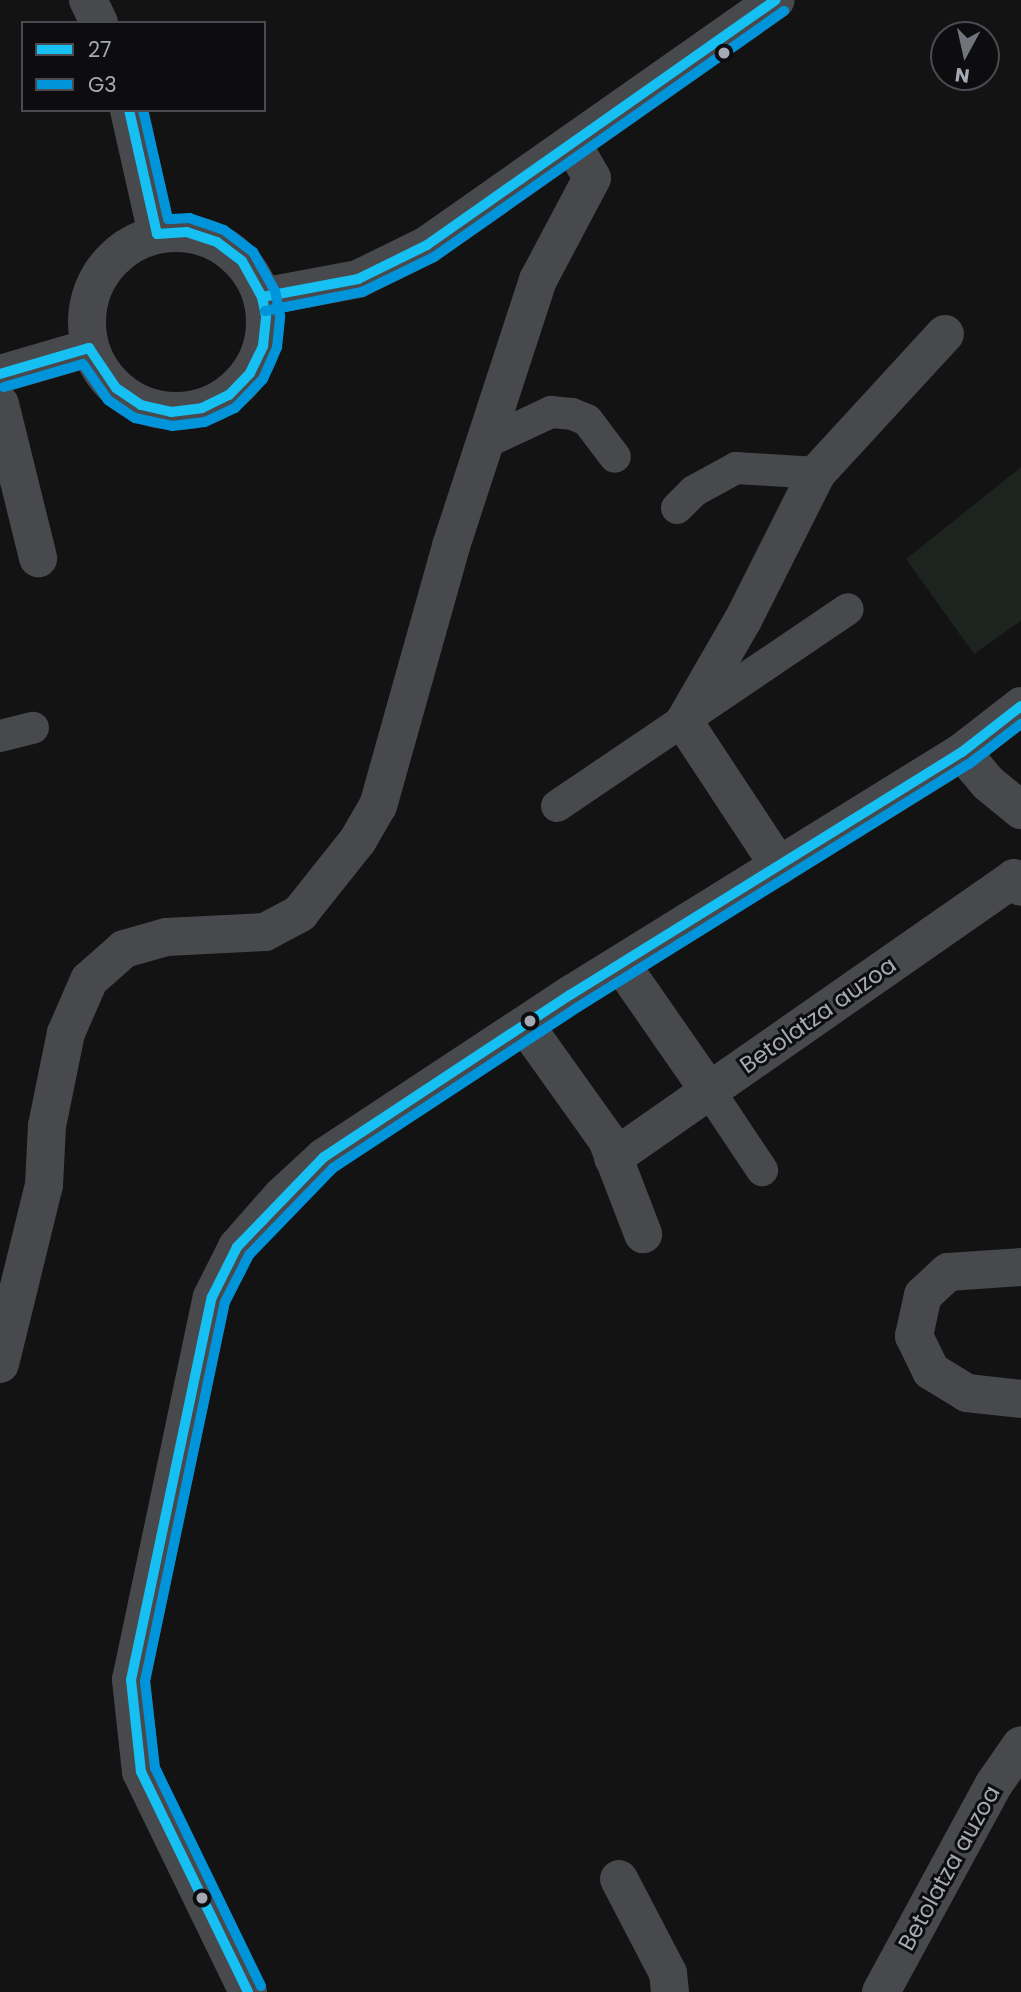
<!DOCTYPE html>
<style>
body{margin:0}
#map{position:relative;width:1021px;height:1992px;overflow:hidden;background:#131313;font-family:Poppins,sans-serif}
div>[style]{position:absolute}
.green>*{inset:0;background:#1d231e}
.lane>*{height:32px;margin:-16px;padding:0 16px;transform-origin:16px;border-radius:16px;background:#48494c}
.street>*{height:38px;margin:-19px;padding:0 19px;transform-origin:19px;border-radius:19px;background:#48494c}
.street>.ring{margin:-19px;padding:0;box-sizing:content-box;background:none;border:38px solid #48494c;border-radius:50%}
.bus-1>*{height:10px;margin:-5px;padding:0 5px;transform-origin:5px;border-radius:5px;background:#16c0f3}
.bus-2>*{height:10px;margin:-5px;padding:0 5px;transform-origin:5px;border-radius:5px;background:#0095da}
.dots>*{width:19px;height:19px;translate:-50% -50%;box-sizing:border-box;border:4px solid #0d0d0f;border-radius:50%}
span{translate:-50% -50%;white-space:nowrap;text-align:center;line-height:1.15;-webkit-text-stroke:6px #0d0d0f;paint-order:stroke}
.street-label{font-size:23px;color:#a5a9b3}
.legend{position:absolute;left:21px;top:21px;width:245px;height:91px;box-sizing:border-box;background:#0d0d0f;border:2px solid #4a4b51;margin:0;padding:9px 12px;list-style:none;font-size:21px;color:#a5a9b3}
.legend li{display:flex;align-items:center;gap:14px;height:35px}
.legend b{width:35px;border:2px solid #4a4b51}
.north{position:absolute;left:930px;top:21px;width:70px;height:70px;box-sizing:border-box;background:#0d0d0f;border:2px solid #4a4b51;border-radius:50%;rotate:188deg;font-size:19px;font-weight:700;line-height:28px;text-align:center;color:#a5a9b3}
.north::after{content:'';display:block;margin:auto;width:24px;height:32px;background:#72747b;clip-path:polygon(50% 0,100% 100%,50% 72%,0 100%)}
</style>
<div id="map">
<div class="green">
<div style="clip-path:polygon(1021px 467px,1021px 621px,974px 654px,906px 559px)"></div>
</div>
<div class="lane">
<div style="left:489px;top:441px;width:68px;rotate:-25.1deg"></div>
<div style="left:551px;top:412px;width:21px;rotate:5deg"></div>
<div style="left:572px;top:414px;width:16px;rotate:22deg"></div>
<div style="left:587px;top:420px;width:46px;rotate:52.9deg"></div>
<div style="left:677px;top:508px;width:24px;rotate:-45deg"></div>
<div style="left:694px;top:491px;width:48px;rotate:-28.7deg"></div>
<div style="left:736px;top:468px;width:81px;rotate:3.5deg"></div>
<div style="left:0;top:736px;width:34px;rotate:-14deg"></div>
<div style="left:557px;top:806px;width:351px;rotate:-34.1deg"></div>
<div style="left:710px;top:1092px;width:94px;rotate:56.3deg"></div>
</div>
<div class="street">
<div style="left:88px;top:0;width:25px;rotate:64deg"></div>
<div style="left:129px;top:110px;width:127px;rotate:77.3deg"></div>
<div class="ring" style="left:87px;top:233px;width:140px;height:140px"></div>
<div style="left:262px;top:297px;width:98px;rotate:-10.6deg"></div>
<div style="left:358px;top:279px;width:77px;rotate:-26.2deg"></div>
<div style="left:427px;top:245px;width:426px;rotate:-35.1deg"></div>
<div style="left:0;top:374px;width:93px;rotate:-16.3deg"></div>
<div style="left:0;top:404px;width:159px;rotate:76.1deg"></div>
<div style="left:962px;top:752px;width:40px;rotate:50deg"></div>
<div style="left:988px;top:783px;width:43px;rotate:39.3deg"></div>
<div style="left:779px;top:866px;width:173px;rotate:-123.4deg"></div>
<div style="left:684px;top:722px;width:118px;rotate:-60deg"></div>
<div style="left:743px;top:620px;width:165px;rotate:-63.3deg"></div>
<div style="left:817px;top:473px;width:189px;rotate:-47.4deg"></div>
<div style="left:621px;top:964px;width:156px;rotate:55.2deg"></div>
<div style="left:525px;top:1025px;width:141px;rotate:54.5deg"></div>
<div style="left:607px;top:1140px;width:101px;rotate:69deg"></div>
<div style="left:613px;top:1158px;width:489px;rotate:-34.9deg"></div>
<div style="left:1014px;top:878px;width:11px;rotate:52deg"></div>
<div style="left:1021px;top:1267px;width:73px;rotate:176.1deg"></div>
<div style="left:948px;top:1272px;width:34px;rotate:137deg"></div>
<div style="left:923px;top:1295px;width:42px;rotate:102.4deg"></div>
<div style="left:914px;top:1336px;width:39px;rotate:64deg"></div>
<div style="left:931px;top:1371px;width:42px;rotate:31.4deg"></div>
<div style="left:967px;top:1393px;width:54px;rotate:6.3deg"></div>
<div style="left:0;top:1364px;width:184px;rotate:-76.2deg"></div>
<div style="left:44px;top:1185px;width:59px;rotate:-87.1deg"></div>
<div style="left:47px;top:1126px;width:95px;rotate:-78.5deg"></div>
<div style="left:66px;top:1033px;width:58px;rotate:-66.5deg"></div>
<div style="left:89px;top:980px;width:47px;rotate:-41.5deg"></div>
<div style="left:124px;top:949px;width:44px;rotate:-15.9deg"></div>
<div style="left:166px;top:937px;width:99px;rotate:-2.9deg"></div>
<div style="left:265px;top:932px;width:40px;rotate:-28deg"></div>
<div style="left:300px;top:913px;width:93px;rotate:-51.5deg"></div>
<div style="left:358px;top:840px;width:39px;rotate:-60deg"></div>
<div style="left:378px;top:806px;width:270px;rotate:-74.3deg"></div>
<div style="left:451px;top:546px;width:280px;rotate:-71.9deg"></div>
<div style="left:538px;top:280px;width:115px;rotate:-62.1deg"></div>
<div style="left:592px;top:178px;width:39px;rotate:-120deg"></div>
<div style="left:619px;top:1879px;width:106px;rotate:62.5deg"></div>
<div style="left:668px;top:1973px;width:19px;rotate:84deg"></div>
<div style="left:248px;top:1992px;width:245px;rotate:-115.9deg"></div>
<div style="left:141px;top:1772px;width:93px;rotate:-96.2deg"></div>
<div style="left:131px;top:1680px;width:391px;rotate:-78.1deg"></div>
<div style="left:212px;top:1297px;width:56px;rotate:-63.4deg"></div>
<div style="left:237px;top:1247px;width:67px;rotate:-48.7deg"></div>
<div style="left:281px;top:1197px;width:59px;rotate:-42.9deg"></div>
<div style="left:324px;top:1157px;width:295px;rotate:-33.4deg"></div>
<div style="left:570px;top:995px;width:461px;rotate:-31.8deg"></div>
<div style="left:962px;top:752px;width:75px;rotate:-37.9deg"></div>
<div style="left:881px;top:1992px;width:237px;rotate:-61.5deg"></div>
<div style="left:994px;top:1784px;width:47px;rotate:-55.3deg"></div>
</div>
<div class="bus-1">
<div style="left:262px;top:297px;width:98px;rotate:-10.6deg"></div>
<div style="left:358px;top:279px;width:77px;rotate:-26.2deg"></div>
<div style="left:427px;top:245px;width:426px;rotate:-35.1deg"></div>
<div style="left:89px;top:348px;width:48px;rotate:56deg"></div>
<div style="left:116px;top:388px;width:30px;rotate:34deg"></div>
<div style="left:141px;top:405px;width:31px;rotate:13deg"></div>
<div style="left:171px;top:412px;width:31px;rotate:-7deg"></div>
<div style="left:202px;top:408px;width:30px;rotate:-26deg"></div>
<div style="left:229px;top:395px;width:30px;rotate:-46deg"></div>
<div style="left:250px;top:373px;width:30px;rotate:-64deg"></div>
<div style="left:263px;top:346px;width:30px;rotate:-84deg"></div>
<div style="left:266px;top:316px;width:19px;rotate:-102deg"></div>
<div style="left:262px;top:297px;width:41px;rotate:-119.1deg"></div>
<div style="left:242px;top:261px;width:31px;rotate:-143deg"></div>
<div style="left:217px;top:242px;width:32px;rotate:-162deg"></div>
<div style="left:187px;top:232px;width:30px;rotate:176deg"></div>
<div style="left:157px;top:234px;width:127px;rotate:-102.7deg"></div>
<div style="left:0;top:374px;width:93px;rotate:-16.3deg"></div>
<div style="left:248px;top:1992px;width:245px;rotate:-115.9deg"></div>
<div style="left:141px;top:1772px;width:93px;rotate:-96.2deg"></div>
<div style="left:131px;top:1680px;width:391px;rotate:-78.1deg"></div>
<div style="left:212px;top:1297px;width:56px;rotate:-63.4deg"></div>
<div style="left:237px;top:1247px;width:125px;rotate:-46deg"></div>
<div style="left:324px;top:1157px;width:295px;rotate:-33.4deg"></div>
<div style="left:570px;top:995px;width:461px;rotate:-31.8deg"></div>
<div style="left:962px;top:752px;width:75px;rotate:-37.9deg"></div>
</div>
<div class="bus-2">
<div style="left:265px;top:311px;width:99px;rotate:-11.1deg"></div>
<div style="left:362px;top:292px;width:80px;rotate:-25.9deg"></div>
<div style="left:434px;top:257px;width:428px;rotate:-35.1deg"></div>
<div style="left:4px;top:387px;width:82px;rotate:-16.2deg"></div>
<div style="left:83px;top:364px;width:44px;rotate:55.2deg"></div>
<div style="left:108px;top:400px;width:32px;rotate:34deg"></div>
<div style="left:135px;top:418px;width:38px;rotate:12deg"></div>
<div style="left:172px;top:426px;width:33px;rotate:-7deg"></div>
<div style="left:205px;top:422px;width:33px;rotate:-25deg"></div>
<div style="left:235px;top:408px;width:40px;rotate:-46deg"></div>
<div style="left:263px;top:379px;width:35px;rotate:-66deg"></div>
<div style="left:277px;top:347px;width:31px;rotate:-84deg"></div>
<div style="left:280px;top:316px;width:25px;rotate:-101deg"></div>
<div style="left:275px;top:291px;width:45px;rotate:-119.4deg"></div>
<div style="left:253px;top:252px;width:36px;rotate:-143deg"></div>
<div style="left:224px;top:230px;width:36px;rotate:-161deg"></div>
<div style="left:190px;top:218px;width:22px;rotate:177deg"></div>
<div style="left:168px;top:219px;width:112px;rotate:-102.9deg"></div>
<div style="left:261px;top:1986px;width:242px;rotate:-115.9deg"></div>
<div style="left:155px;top:1768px;width:88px;rotate:-96.6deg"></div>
<div style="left:145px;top:1681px;width:387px;rotate:-78.1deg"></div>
<div style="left:225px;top:1302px;width:53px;rotate:-62.9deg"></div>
<div style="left:249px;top:1255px;width:121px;rotate:-46deg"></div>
<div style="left:333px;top:1168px;width:293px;rotate:-33.3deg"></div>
<div style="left:578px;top:1007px;width:460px;rotate:-31.9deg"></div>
<div style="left:969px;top:764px;width:66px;rotate:-37.6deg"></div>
</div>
<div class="dots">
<div style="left:724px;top:53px;background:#a5a9b3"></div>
<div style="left:530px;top:1021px;background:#a5a9b3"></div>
<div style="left:202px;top:1898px;background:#a5a9b3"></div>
</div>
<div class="street-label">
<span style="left:818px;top:1015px;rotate:-35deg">Betolatza auzoa</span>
<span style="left:949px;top:1868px;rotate:-61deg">Betolatza auzoa</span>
</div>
<ul class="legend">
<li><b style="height:9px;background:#16c0f3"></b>27</li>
<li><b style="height:9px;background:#0095da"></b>G3</li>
</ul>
<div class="north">N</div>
</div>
